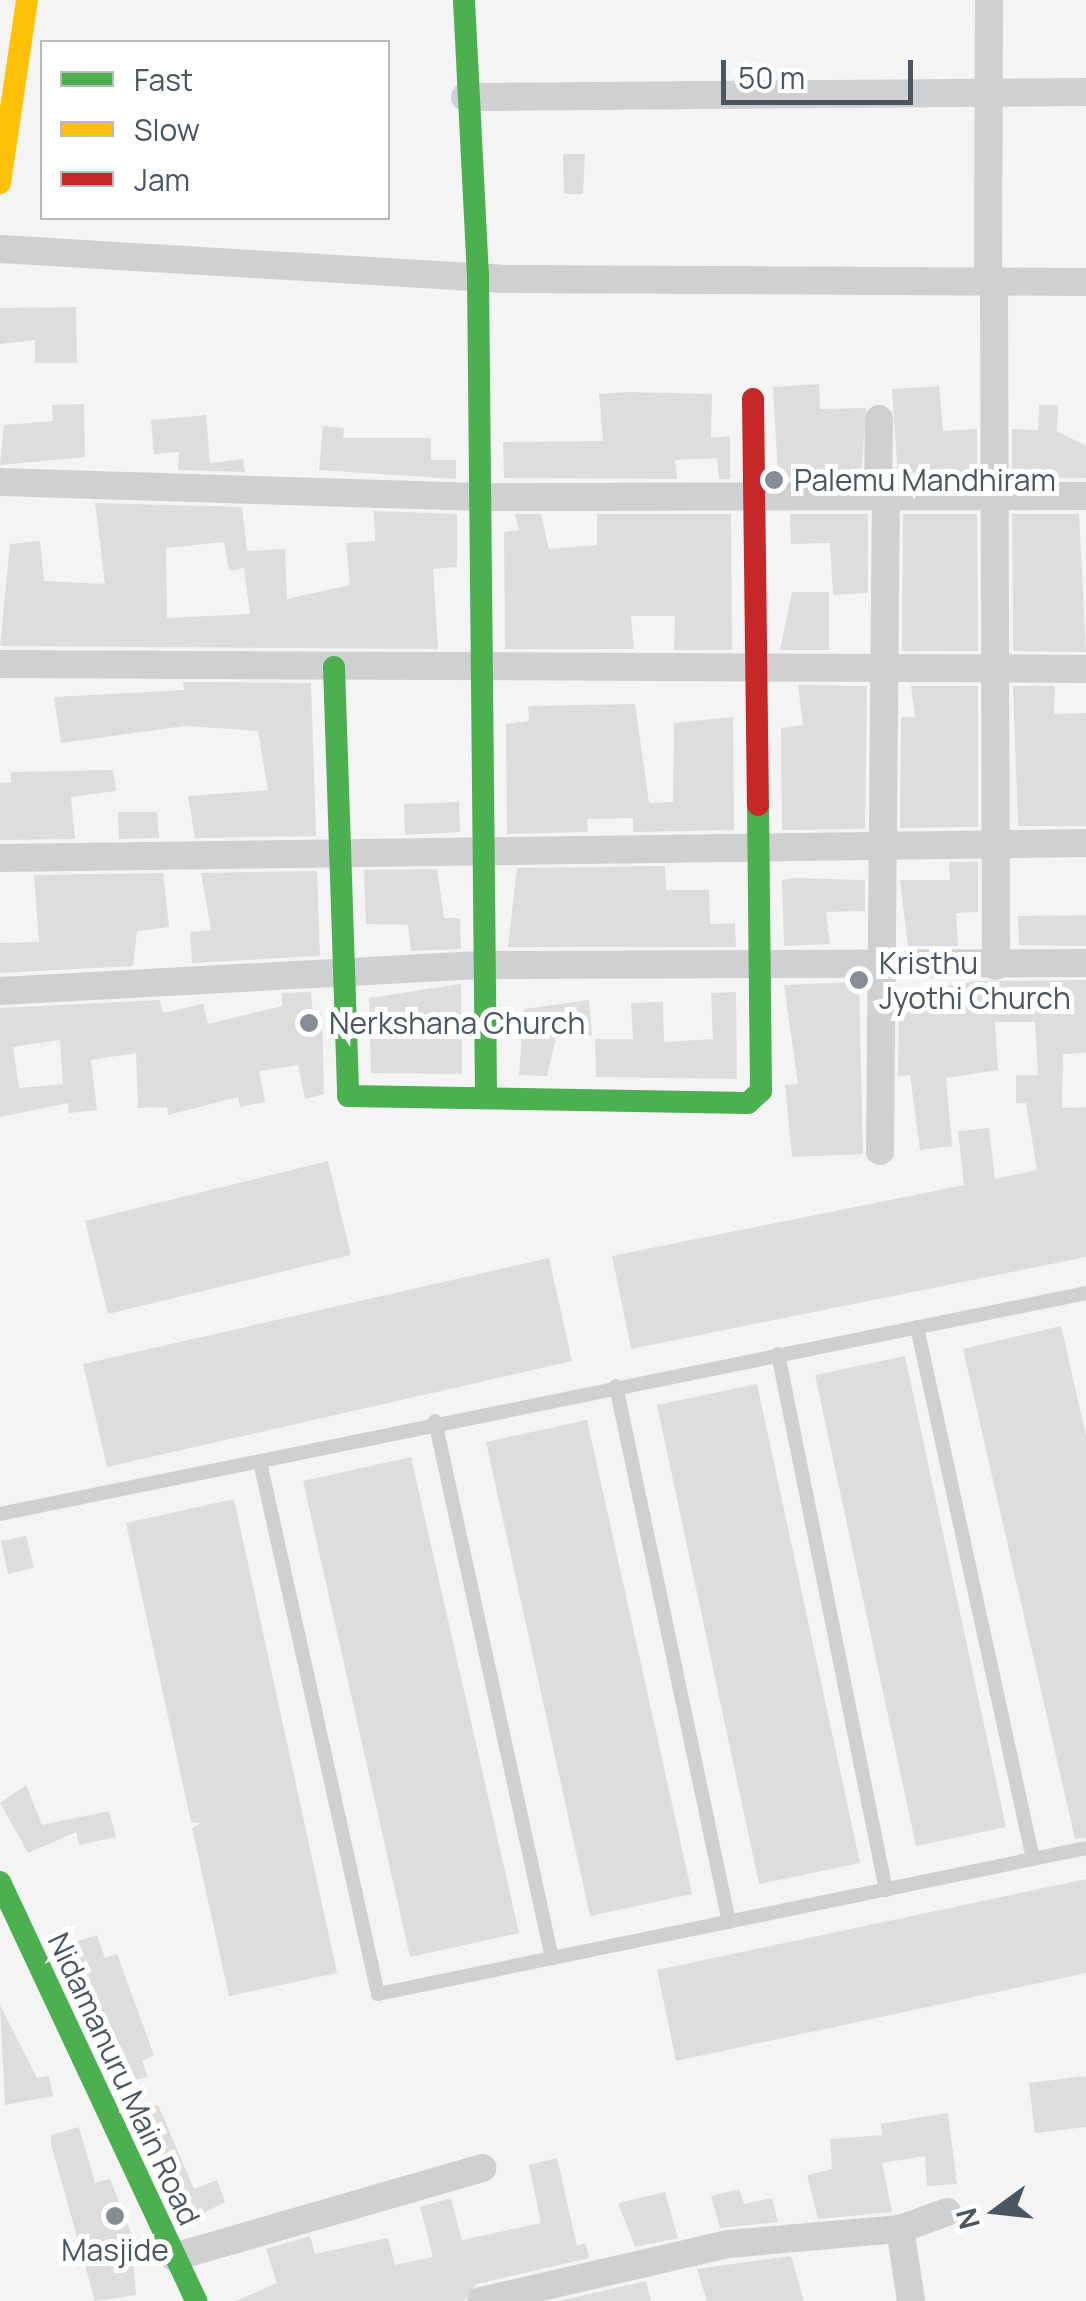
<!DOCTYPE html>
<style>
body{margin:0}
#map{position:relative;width:1086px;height:2301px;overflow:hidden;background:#f4f4f4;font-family:Manrope,sans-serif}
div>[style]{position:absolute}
.building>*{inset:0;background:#ddddde}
.lane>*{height:14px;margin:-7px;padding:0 7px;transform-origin:7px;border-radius:7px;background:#ced0d2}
.street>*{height:28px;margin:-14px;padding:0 14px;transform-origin:14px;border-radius:14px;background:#ced0d2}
.fast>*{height:22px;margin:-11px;padding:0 11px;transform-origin:11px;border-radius:11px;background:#4caf50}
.slow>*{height:22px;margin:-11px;padding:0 11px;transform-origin:11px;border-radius:11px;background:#ffc107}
.jam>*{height:22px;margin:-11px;padding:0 11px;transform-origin:11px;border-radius:11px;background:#c62828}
.dots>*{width:28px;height:28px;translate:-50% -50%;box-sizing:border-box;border:5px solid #fff;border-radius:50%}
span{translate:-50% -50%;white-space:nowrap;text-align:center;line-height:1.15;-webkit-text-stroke:10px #fff;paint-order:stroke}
.poi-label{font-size:30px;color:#4a5661}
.left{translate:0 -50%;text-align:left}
.street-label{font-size:30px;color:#4a5661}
.legend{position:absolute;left:40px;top:40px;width:350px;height:180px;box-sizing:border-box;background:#fff;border:2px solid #b7bbc0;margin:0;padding:12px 18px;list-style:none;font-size:30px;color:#4a5661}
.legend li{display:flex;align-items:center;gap:20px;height:50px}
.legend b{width:50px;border:2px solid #b7bbc0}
.north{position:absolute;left:946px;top:2161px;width:100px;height:100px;-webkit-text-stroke:8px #fff;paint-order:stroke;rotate:255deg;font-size:28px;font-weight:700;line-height:40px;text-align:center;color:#4a5661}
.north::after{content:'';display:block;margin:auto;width:35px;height:45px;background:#4a5661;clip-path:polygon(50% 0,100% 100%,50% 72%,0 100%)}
.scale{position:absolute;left:721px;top:60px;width:192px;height:45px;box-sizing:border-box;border:5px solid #4a5661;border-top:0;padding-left:12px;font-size:30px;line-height:35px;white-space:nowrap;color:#4a5661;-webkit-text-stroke:8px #fff;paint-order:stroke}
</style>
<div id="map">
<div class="building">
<div style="clip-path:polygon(563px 154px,585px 154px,583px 194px,564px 194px)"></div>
<div style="clip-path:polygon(76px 307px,77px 363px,35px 363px,35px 340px,0 344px,0 308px)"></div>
<div style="clip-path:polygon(819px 384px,820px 409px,866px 408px,861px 479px,778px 476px,773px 387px)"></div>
<div style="clip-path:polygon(939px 386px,943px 431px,977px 429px,977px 479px,898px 479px,892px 389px)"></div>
<div style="clip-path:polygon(626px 392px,712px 394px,711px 438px,730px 436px,730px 479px,719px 479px,717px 458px,675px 460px,677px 479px,504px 478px,503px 442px,603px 441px,599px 394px)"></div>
<div style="clip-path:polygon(84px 404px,85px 457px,0 465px,4px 425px,53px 421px,52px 405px)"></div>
<div style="clip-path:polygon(1039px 405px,1058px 405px,1057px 431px,1086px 446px,1086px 478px,1012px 479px,1012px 429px,1038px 430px)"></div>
<div style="clip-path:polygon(206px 415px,210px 463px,243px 459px,245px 472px,178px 470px,179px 452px,154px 454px,151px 420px)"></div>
<div style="clip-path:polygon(323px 426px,344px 428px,343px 438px,431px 438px,431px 460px,456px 460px,456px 479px,319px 470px)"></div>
<div style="clip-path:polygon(evenodd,95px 503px,242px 507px,247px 551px,285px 549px,287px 599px,350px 585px,346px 543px,375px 541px,374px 511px,457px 514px,457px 567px,433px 569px,438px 649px,0 646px,10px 544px,40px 541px,44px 581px,105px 584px,95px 503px,224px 542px,229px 571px,244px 568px,250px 614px,167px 618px,166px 548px,224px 542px)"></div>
<div style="clip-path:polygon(515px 514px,541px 514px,549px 549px,597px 545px,597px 514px,731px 514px,732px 650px,674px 650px,675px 616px,631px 616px,634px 649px,505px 649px,504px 532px,519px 530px)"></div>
<div style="clip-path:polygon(790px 514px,868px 514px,868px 593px,833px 595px,830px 543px,791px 544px)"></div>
<div style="clip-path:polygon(903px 514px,977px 514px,978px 651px,902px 651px)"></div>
<div style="clip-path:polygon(1012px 514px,1079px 514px,1086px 652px,1013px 651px)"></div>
<div style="clip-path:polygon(792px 592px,829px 592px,829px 650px,780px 650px)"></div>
<div style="clip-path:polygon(183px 682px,311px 683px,316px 836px,195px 838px,188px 796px,268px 790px,258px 731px,185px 726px,61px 743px,54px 697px,184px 690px)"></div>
<div style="clip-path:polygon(798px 685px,867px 686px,865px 829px,782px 830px,781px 728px,803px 725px)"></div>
<div style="clip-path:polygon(911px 686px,978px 686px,978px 827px,900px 828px,901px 717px,915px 717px)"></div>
<div style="clip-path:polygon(1013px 686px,1055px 686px,1054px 714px,1086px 713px,1086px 826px,1018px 826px)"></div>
<div style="clip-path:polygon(635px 704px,649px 803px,673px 802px,674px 723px,733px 717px,734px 830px,633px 832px,633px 818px,587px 819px,588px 832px,507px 834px,506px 724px,529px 721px,528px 706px)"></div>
<div style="clip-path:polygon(113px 770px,116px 791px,71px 797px,75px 839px,0 840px,0 783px,11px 782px,11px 772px)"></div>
<div style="clip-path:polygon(459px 802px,460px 832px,405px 835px,404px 804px)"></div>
<div style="clip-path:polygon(118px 812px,157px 812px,159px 838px,119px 839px)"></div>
<div style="clip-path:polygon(949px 862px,978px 862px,978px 912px,956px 913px,958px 946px,908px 946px,900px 880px,950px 880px)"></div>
<div style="clip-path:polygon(665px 866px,666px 890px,709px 890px,710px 924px,735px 923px,736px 947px,508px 947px,517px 868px)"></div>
<div style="clip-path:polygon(437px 869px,444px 918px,460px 918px,461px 949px,411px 951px,408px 925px,366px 924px,364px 870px)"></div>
<div style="clip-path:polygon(317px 871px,320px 956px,192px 963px,190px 932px,211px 930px,201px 873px)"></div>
<div style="clip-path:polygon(163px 873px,169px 927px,137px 931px,133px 966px,0 973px,0 943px,39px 942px,34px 875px)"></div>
<div style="clip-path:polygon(796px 878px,865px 880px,865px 911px,826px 912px,830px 944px,784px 946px,782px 880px)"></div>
<div style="clip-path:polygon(1086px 915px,1086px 946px,1019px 945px,1018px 916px)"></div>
<div style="clip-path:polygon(1086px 980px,1086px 1053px,1063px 1054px,1062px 1108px,1086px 1107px,1086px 1257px,631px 1349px,612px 1256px,964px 1185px,958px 1131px,989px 1128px,995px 1179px,1037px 1170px,1026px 1103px,1016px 1103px,1016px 1075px,1038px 1075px,1035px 1022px,995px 1022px,998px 1070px,946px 1078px,952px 1146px,920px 1150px,910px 1075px,898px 1076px,899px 1005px,911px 1005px,909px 991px,977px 981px)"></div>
<div style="clip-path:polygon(859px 982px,863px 1154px,792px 1157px,785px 1085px,798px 1084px,784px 985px)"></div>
<div style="clip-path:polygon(461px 984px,462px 1074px,371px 1073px,369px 998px)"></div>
<div style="clip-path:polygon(evenodd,311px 992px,313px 1014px,322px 1013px,324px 1094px,305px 1099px,298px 1065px,259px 1071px,265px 1102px,240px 1107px,238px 1097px,168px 1115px,167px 1107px,138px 1108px,136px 1053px,91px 1060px,97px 1110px,69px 1113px,68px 1103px,0 1117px,0 1008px,160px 1000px,163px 1013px,203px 1004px,208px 1024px,282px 1006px,282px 993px,311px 992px,60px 1040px,63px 1084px,19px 1088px,13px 1047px,60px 1040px)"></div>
<div style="clip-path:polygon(736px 992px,737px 1079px,596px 1077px,595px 1039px,633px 1039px,631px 1003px,663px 1002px,664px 1042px,713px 1039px,711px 993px)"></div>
<div style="clip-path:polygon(589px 1000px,592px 1035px,556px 1038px,547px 1076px,519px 1075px,524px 1009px)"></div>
<div style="clip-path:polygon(328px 1161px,351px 1255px,108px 1314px,85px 1221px)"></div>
<div style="clip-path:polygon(549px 1258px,572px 1361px,107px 1467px,83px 1364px)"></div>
<div style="clip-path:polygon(1061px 1326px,1086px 1436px,1086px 1838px,1075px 1839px,963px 1349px)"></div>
<div style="clip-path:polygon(905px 1356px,1006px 1827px,916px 1846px,815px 1375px)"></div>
<div style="clip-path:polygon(757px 1384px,860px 1863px,759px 1884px,657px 1405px)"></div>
<div style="clip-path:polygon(587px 1420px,692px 1894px,590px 1916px,486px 1442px)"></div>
<div style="clip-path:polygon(411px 1457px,519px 1933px,410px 1957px,303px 1481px)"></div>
<div style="clip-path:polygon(234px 1499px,337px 1973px,229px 1996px,192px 1828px,201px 1823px,191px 1822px,126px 1523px)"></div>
<div style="clip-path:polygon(26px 1536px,34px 1568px,8px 1574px,1px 1541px)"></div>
<div style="clip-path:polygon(26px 1785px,42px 1825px,109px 1811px,116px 1837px,79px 1845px,76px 1832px,28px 1853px,0 1803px)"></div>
<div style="clip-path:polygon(1086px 1879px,1086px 1973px,676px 2061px,657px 1970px)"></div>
<div style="clip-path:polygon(97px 1935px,105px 1958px,117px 1954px,154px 2055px,142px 2061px,148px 2077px,128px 2081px,86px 2010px,97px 2006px,82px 1962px,71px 1966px,65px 1945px)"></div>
<div style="clip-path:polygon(0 2005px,37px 2078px,49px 2076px,53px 2096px,5px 2105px)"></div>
<div style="clip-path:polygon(1086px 2076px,1086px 2127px,1035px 2133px,1029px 2083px)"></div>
<div style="clip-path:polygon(158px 2105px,194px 2189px,217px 2180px,225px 2202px,186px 2222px,138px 2110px)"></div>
<div style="clip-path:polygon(948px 2113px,957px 2184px,927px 2186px,925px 2156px,882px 2163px,892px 2212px,818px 2219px,807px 2175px,832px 2169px,830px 2139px,882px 2135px,881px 2124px)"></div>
<div style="clip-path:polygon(79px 2127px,95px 2183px,110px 2179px,131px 2232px,136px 2295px,95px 2301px,51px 2144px,51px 2135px)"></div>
<div style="clip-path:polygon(557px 2158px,577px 2246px,586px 2243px,589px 2258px,477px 2284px,464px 2301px,236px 2301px,277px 2283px,266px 2249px,310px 2236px,315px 2254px,388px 2238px,395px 2265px,433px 2257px,420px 2207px,451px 2198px,462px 2240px,541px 2223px,529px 2165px)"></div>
<div style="clip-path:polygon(739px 2189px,744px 2204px,772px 2198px,778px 2222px,720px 2228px,711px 2196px)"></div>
<div style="clip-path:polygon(665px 2192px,678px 2238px,635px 2247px,618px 2203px)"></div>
<div style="clip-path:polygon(791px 2256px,804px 2301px,707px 2301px,697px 2269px)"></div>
<div style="clip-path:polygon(646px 2281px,651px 2301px,559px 2301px)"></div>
</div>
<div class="lane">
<div style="left:917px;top:1327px;width:544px;rotate:77.7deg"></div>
<div style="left:778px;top:1354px;width:547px;rotate:78.61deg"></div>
<div style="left:616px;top:1386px;width:548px;rotate:78.1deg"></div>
<div style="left:435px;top:1421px;width:550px;rotate:77.71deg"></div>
<div style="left:260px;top:1462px;width:545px;rotate:77.49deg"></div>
<div style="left:378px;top:1994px;width:723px;rotate:-11.65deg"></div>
<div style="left:0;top:1514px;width:1108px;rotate:-11.5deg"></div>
</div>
<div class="street">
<div style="left:465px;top:97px;width:621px;rotate:-0.46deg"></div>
<div style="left:0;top:249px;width:499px;rotate:3.4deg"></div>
<div style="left:498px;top:279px;width:588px;rotate:0.29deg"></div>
<div style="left:988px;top:278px;width:278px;rotate:-89.8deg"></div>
<div style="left:994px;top:278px;width:688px;rotate:89.83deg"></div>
<div style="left:0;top:482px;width:480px;rotate:1.8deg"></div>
<div style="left:480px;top:497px;width:606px;rotate:-0.09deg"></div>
<div style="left:878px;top:492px;width:73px;rotate:-89.2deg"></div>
<div style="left:0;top:664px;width:1086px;rotate:0.26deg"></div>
<div style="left:0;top:858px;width:1086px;rotate:-0.79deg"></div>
<div style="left:0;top:991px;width:484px;rotate:-3.1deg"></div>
<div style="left:483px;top:965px;width:603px;rotate:-0.19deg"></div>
<div style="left:880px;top:1151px;width:660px;rotate:-89.48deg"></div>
<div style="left:900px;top:2229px;width:50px;rotate:-19.9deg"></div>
<div style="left:174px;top:2257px;width:321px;rotate:-16.1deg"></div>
<div style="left:481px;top:2301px;width:253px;rotate:-13deg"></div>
<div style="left:728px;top:2244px;width:173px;rotate:-5deg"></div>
<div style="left:900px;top:2229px;width:73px;rotate:81.3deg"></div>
</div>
<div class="fast">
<div style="left:464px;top:0;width:274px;rotate:87.1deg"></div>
<div style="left:478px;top:274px;width:823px;rotate:89.44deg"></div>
<div style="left:334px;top:667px;width:429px;rotate:88.1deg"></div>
<div style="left:348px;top:1096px;width:400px;rotate:1deg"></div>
<div style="left:748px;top:1103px;width:18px;rotate:-43deg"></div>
<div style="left:761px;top:1091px;width:286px;rotate:-90.6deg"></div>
<div style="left:0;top:1882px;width:463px;rotate:64.9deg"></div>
</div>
<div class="slow">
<div style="left:0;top:183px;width:185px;rotate:-81.6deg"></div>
</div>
<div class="jam">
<div style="left:753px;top:399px;width:406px;rotate:89.3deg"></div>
</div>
<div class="dots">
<div style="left:774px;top:480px;background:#868d94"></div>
<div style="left:859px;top:980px;background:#868d94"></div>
<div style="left:309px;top:1023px;background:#868d94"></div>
<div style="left:115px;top:2216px;background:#868d94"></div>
</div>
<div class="poi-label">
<span class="left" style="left:794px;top:480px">Palemu Mandhiram</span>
<span class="left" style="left:879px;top:980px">Kristhu<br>Jyothi Church</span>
<span class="left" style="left:329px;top:1023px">Nerkshana Church</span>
<span style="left:115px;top:2250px">Masjide</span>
</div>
<div class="street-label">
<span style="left:124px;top:2079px;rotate:65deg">Nidamanuru Main Road</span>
</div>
<ul class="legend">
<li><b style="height:12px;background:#4caf50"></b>Fast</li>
<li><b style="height:12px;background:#ffc107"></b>Slow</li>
<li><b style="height:12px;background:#c62828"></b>Jam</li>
</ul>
<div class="north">N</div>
<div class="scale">50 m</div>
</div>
